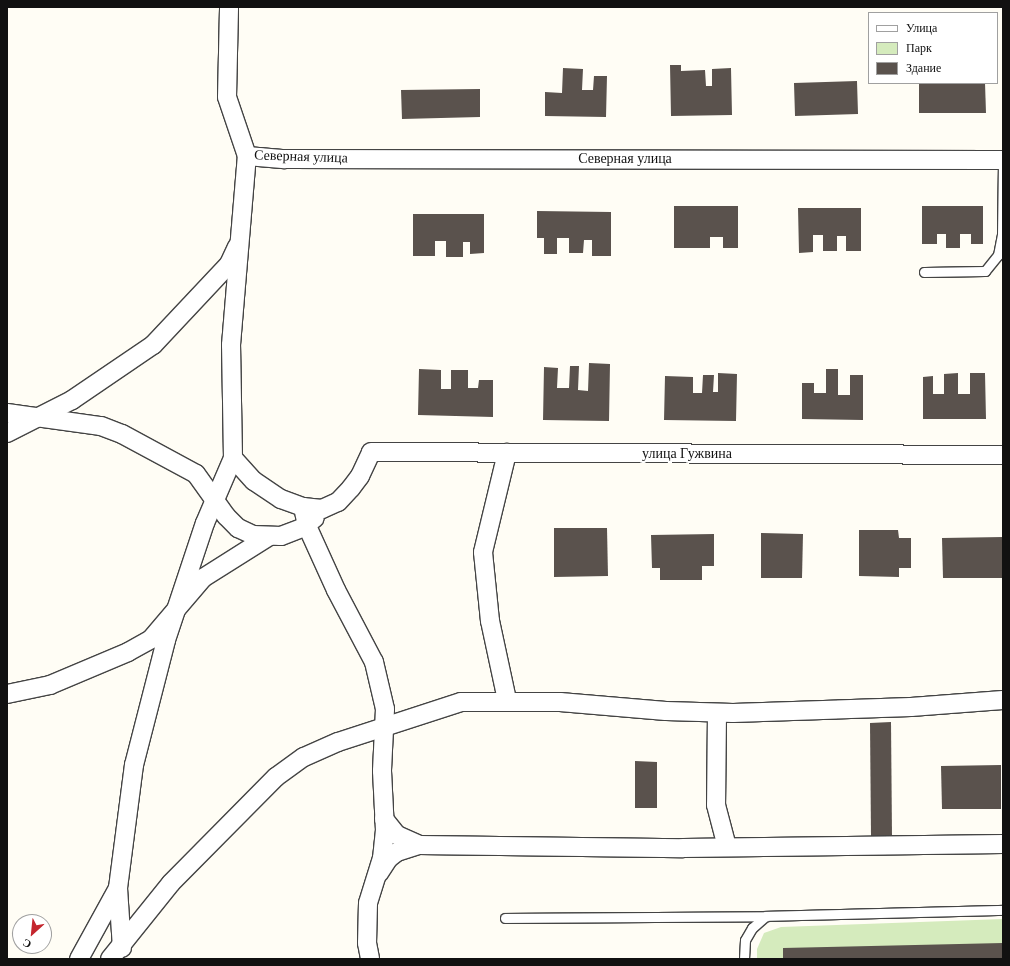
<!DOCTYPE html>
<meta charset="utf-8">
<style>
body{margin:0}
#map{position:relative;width:1010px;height:966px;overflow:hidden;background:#fffdf5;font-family:Georgia,serif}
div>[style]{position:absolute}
.green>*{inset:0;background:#d5ebbd}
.building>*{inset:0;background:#5a524d}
.roads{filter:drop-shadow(1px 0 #444) drop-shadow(-1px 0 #444) drop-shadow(0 1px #444) drop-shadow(0 -1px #444)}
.lane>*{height:9px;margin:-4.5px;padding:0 4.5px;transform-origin:4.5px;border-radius:4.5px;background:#fff}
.street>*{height:18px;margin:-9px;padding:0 9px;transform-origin:9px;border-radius:9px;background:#fff}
span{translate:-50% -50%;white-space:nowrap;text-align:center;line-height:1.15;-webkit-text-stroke:4px #fff;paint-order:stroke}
.street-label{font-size:14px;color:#111}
.frame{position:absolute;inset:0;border:8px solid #111;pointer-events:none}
.legend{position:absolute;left:868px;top:12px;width:130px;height:72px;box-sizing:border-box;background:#fff;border:1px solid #a0a0a0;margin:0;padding:5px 7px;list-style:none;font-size:12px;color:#111}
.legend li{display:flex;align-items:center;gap:8px;height:20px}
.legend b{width:20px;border:1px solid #a0a0a0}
.north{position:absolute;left:12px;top:914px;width:40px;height:40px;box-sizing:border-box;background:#fff;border:1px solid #a0a0a0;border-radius:50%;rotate:207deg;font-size:11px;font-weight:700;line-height:16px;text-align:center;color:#111}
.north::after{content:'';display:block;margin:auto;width:14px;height:18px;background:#c4262e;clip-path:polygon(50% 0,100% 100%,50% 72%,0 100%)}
</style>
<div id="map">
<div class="green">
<div style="clip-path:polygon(1003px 919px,1003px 959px,757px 959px,757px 949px,764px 933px,781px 927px)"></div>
</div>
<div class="building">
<div style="clip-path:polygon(670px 65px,681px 65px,681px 71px,705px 70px,706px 86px,712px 86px,712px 69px,731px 68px,732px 115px,671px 116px)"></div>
<div style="clip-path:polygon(563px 68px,583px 69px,582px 90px,593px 90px,594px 76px,607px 76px,606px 117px,545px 116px,545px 92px,562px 93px)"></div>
<div style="clip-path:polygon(857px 81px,858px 114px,795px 116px,794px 83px)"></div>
<div style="clip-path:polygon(919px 83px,985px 83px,986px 113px,919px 113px)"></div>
<div style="clip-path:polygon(480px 89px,480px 117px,402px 119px,401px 90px)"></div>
<div style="clip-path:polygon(674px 206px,738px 206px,738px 248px,723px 248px,723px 237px,710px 237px,710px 248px,674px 248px)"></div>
<div style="clip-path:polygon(922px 206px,983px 206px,983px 244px,971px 244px,971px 234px,960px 234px,960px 248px,946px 248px,946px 234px,937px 234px,937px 244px,922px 244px)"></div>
<div style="clip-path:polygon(798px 208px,861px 208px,861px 251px,846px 251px,846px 236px,837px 236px,837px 251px,823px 251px,823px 235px,813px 235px,813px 252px,799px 253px)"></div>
<div style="clip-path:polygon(537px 211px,611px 212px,611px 256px,592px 256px,592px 240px,584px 240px,583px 253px,569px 253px,569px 238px,557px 238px,557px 254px,544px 254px,544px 238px,537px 238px)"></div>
<div style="clip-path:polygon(413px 214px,484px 214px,484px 253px,470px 254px,470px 242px,463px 242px,463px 257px,446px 257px,446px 241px,435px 241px,435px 256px,413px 256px)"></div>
<div style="clip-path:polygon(589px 363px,610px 364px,609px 421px,543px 420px,544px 367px,558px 368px,557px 388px,569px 388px,570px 366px,579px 366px,578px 390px,588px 391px)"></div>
<div style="clip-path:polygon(419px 369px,441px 370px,441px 389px,451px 389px,451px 370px,468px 370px,468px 388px,478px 388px,479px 380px,493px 380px,493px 417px,418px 415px)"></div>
<div style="clip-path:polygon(826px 369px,838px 369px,838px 395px,850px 395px,850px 375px,863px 375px,863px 420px,802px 419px,802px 383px,814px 383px,814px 393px,826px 393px)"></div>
<div style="clip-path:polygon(718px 373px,737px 374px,736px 421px,664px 420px,665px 376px,693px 377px,693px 393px,702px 393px,703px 375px,714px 375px,713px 392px,718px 392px)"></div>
<div style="clip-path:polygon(958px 373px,958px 394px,970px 394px,970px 373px,985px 373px,986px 419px,923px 419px,923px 377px,933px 376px,933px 394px,944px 394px,944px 374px)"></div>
<div style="clip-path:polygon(554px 528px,607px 528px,608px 576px,554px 577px)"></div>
<div style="clip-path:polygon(859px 530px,898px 530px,899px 538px,911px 538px,911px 568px,899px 568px,899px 577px,859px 576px)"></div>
<div style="clip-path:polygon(761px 533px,803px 534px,802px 578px,761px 578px)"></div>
<div style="clip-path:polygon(714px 534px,714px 566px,702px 566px,702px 580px,660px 580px,660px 568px,652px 568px,651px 535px)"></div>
<div style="clip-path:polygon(1003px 537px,1003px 578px,943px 578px,942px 538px)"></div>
<div style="clip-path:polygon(891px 722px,892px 836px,871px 836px,870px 723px)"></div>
<div style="clip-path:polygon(635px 761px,657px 762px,657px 808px,635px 808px)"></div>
<div style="clip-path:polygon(1001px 765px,1001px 809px,942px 809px,941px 766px)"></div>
<div style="clip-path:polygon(1003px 943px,1003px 959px,783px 959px,783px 948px)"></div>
</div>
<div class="roads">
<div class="lane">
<div style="left:924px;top:272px;width:61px;rotate:-0.9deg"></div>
<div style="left:985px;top:271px;width:21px;rotate:-51deg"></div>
<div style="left:998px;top:255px;width:21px;rotate:-79deg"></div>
<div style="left:1002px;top:234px;width:74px;rotate:-89.2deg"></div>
<div style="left:505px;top:918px;width:261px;rotate:-0.4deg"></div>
<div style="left:744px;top:959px;width:19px;rotate:-87deg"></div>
<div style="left:745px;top:940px;width:14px;rotate:-60deg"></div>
<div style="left:752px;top:928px;width:18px;rotate:-41deg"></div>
<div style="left:766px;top:916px;width:237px;rotate:-1.5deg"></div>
</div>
<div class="street">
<div style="left:247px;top:156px;width:38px;rotate:5deg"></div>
<div style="left:285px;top:159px;width:718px;rotate:0.08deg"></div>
<div style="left:7px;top:413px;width:95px;rotate:7.9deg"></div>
<div style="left:101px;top:426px;width:22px;rotate:21deg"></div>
<div style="left:122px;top:434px;width:84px;rotate:28.4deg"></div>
<div style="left:196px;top:474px;width:52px;rotate:54.5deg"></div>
<div style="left:226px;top:516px;width:17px;rotate:45deg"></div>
<div style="left:238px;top:528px;width:17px;rotate:25deg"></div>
<div style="left:253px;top:535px;width:28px;rotate:2deg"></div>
<div style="left:281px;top:536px;width:22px;rotate:-21deg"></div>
<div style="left:302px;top:528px;width:16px;rotate:-38deg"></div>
<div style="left:7px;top:433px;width:73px;rotate:-26.9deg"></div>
<div style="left:72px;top:400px;width:98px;rotate:-34.2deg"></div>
<div style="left:153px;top:345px;width:111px;rotate:-46.8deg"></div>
<div style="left:229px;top:264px;width:19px;rotate:-65deg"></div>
<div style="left:233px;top:458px;width:31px;rotate:48deg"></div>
<div style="left:254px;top:481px;width:32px;rotate:34deg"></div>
<div style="left:281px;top:499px;width:23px;rotate:20deg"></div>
<div style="left:303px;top:507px;width:19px;rotate:6deg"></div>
<div style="left:322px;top:509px;width:17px;rotate:-24deg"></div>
<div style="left:338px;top:502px;width:19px;rotate:-47deg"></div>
<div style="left:351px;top:488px;width:15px;rotate:-53deg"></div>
<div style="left:360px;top:476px;width:26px;rotate:-65deg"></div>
<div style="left:371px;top:452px;width:632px;rotate:0.27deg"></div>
<div style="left:303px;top:507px;width:19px;rotate:78deg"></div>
<div style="left:307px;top:526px;width:70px;rotate:65.6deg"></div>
<div style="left:336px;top:590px;width:81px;rotate:62.2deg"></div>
<div style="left:374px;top:662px;width:48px;rotate:76.8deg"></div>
<div style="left:385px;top:709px;width:62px;rotate:92.8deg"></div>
<div style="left:382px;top:771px;width:59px;rotate:87.1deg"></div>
<div style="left:385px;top:830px;width:28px;rotate:96deg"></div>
<div style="left:382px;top:858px;width:47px;rotate:107.3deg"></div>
<div style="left:368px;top:903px;width:40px;rotate:91.4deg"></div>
<div style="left:367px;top:943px;width:16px;rotate:79deg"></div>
<div style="left:7px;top:694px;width:44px;rotate:-11.8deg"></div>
<div style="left:50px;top:685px;width:85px;rotate:-22.9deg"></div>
<div style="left:128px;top:652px;width:26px;rotate:-29deg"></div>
<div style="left:151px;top:639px;width:80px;rotate:-49.6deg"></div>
<div style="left:203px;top:578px;width:77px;rotate:-32.2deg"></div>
<div style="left:507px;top:700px;width:81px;rotate:-102.1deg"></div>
<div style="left:490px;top:621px;width:69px;rotate:-95.8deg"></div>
<div style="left:483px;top:552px;width:102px;rotate:-76.4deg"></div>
<div style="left:717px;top:713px;width:92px;rotate:90.6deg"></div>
<div style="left:716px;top:805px;width:43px;rotate:75.3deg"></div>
<div style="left:384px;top:819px;width:21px;rotate:51deg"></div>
<div style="left:397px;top:835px;width:24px;rotate:24deg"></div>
<div style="left:419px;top:845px;width:264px;rotate:0.7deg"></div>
<div style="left:683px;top:848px;width:320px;rotate:-0.7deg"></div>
<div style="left:379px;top:873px;width:17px;rotate:-57deg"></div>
<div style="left:388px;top:859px;width:11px;rotate:-38deg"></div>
<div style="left:397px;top:852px;width:23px;rotate:-18deg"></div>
<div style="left:118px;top:888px;width:60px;rotate:86.2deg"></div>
<div style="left:79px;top:959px;width:81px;rotate:-61.2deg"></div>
<div style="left:118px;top:888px;width:124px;rotate:-82.6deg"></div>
<div style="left:134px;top:765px;width:129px;rotate:-75.6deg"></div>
<div style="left:166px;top:640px;width:123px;rotate:-71.6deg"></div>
<div style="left:205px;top:523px;width:71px;rotate:-66.7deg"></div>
<div style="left:233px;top:458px;width:113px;rotate:-91deg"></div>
<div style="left:231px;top:345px;width:190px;rotate:-85.2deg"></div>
<div style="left:247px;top:156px;width:62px;rotate:-108.7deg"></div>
<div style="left:227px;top:97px;width:90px;rotate:-88.7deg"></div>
<div style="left:110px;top:959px;width:97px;rotate:-51.2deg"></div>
<div style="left:171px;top:883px;width:149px;rotate:-45.3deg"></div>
<div style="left:276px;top:777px;width:34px;rotate:-36deg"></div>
<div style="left:304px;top:757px;width:37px;rotate:-24deg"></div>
<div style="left:338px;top:742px;width:129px;rotate:-18deg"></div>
<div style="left:461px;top:702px;width:99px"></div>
<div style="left:560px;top:702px;width:106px;rotate:4.9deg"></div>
<div style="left:666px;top:711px;width:67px;rotate:1.7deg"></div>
<div style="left:733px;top:713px;width:178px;rotate:-1.9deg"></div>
<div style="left:911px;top:707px;width:92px;rotate:-4.4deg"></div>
</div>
</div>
<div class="street-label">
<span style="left:301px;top:157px;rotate:2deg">Северная улица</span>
<span style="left:625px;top:159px">Северная улица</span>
<span style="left:687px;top:454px">улица Гужвина</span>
</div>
<div class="frame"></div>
<ul class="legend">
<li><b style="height:5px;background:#fff"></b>Улица</li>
<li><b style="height:11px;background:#d5ebbd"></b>Парк</li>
<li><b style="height:11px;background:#5a524d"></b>Здание</li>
</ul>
<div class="north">С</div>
</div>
